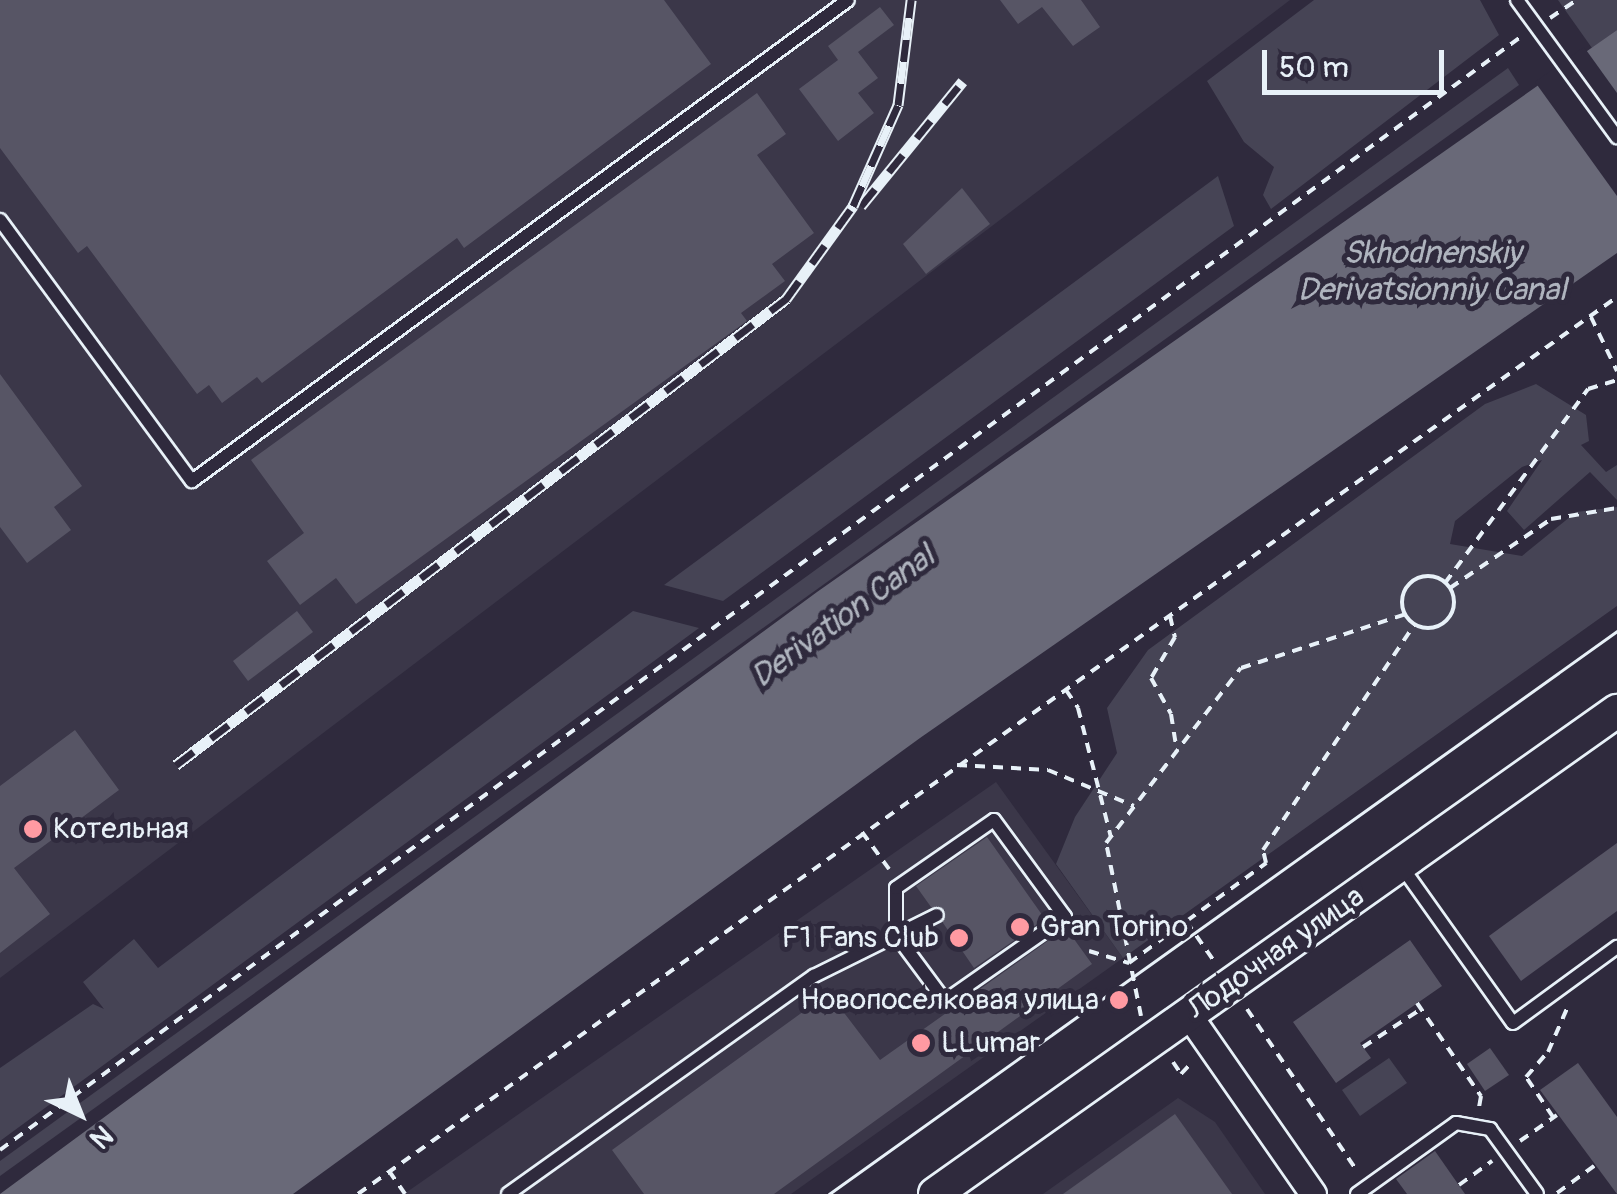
<!DOCTYPE html>
<meta charset="utf-8">
<style>
body{margin:0}
#map{position:relative;width:1617px;height:1194px;overflow:hidden;background:#2f2a3d;font-family:Pangolin,sans-serif}
div>[style]{position:absolute}
.built>*{inset:0;background:#3b3749}
.green>*{inset:0;background:#464455}
.water>*{inset:0;background:#696978}
.pier>*{inset:0;background:#2f2a3d}
.building>*{inset:0;background:#575565}
.path>*{height:4px;margin-top:-2px;transform-origin:0;background:repeating-linear-gradient(90deg,#e8f1f8 0 10px,transparent 0 18px)}
.path>.ring{margin:-2px;padding:0;box-sizing:content-box;background:none;border:4px solid #e8f1f8;border-radius:50%}
.roads{filter:drop-shadow(2px 0 #e8f1f8) drop-shadow(-2px 0 #e8f1f8) drop-shadow(0 2px #e8f1f8) drop-shadow(0 -2px #e8f1f8)}
.service>*{height:12px;margin:-6px;padding:0 6px;transform-origin:6px;border-radius:6px;background:#2f2a3d}
.minor>*{height:25px;margin:-12.5px;padding:0 12.5px;transform-origin:12.5px;border-radius:12.5px;background:#2f2a3d}
.tertiary>*{height:32px;margin:-16px;padding:0 16px;transform-origin:16px;border-radius:16px;background:#2f2a3d}
.tram>*{height:2.5px;margin:-1.25px;padding:0 1.25px;transform-origin:1.25px;border-radius:1.25px;background:#e8f1f8}
.rail>*{height:11px;margin-top:-5.5px;transform-origin:0;background:repeating-linear-gradient(90deg,#2f2a3d 0 22px,#e8f1f8 0 44px);box-sizing:border-box;border-block:2px solid #e8f1f8}
.dots>*{width:28px;height:28px;translate:-50% -50%;box-sizing:border-box;border:5px solid #2f2a3d;border-radius:50%}
span{translate:-50% -50%;white-space:nowrap;text-align:center;line-height:1.15;-webkit-text-stroke:10px #2f2a3d;paint-order:stroke}
.poi-label{font-size:30px;color:#e8f1f8}
.left{translate:0 -50%;text-align:left}
.right{translate:-100% -50%;text-align:right}
.street-label{font-size:30px;color:#e8f1f8}
.water-label{font-size:32px;color:#afb4be;font-style:italic}
.north{position:absolute;left:30px;top:1064px;width:100px;height:100px;-webkit-text-stroke:8px #2f2a3d;paint-order:stroke;rotate:137deg;font-size:28px;font-weight:700;line-height:40px;text-align:center;color:#e8f1f8}
.north::after{content:'';display:block;margin:auto;width:35px;height:45px;background:#e8f1f8;clip-path:polygon(50% 0,100% 100%,50% 72%,0 100%)}
.scale{position:absolute;left:1262px;top:50px;width:182px;height:45px;box-sizing:border-box;border:5px solid #e8f1f8;border-top:0;padding-left:12px;font-size:30px;line-height:35px;white-space:nowrap;color:#e8f1f8;-webkit-text-stroke:8px #2f2a3d;paint-order:stroke}
</style>
<div id="map">
<div class="built">
<div style="clip-path:polygon(0 0,1290px 0,0 978px)"></div>
<div style="clip-path:polygon(996px 782px,1123px 958px,791px 1194px,404px 1194px)"></div>
<div style="clip-path:polygon(1178px 1098px,1215px 1122px,1265px 1194px,1043px 1194px)"></div>
</div>
<div class="green">
<div style="clip-path:polygon(1314px 0,1480px 0,1499px 35px,1271px 209px,1263px 195px,1274px 167px,1244px 142px,1207px 81px)"></div>
<div style="clip-path:polygon(1558px 0,1617px 0,1617px 30px,1592px 48px)"></div>
<div style="clip-path:polygon(1508px 68px,1519px 85px,0 1176px,0 1161px)"></div>
<div style="clip-path:polygon(1218px 176px,1234px 226px,723px 601px,664px 585px)"></div>
<div style="clip-path:polygon(1536px 384px,1586px 415px,1589px 441px,1581px 445px,1606px 472px,1617px 465px,1617px 500px,1590px 472px,1524px 530px,1507px 511px,1542px 460px,1522px 467px,1455px 521px,1450px 544px,1522px 556px,1576px 512px,1617px 507px,1617px 606px,1123px 958px,1056px 864px,1075px 817px,1117px 753px,1107px 708px,1148px 650px,1485px 404px)"></div>
<div style="clip-path:polygon(633px 611px,699px 628px,0 1141px,0 1068px,93px 1004px,104px 1009px,83px 982px,134px 939px,158px 968px)"></div>
<div style="clip-path:polygon(1389px 1058px,1407px 1083px,1360px 1116px,1342px 1090px)"></div>
</div>
<div class="water">
<div style="clip-path:polygon(1617px 30px,1617px 253px,920px 738px,293px 1194px,0 1194px,817px 592px)"></div>
</div>
<div class="pier">
<div style="clip-path:polygon(1584px 47px,1617px 93px,1617px 196px,1535px 82px)"></div>
</div>
<div class="building">
<div style="clip-path:polygon(0 0,664px 0,711px 64px,464px 248px,457px 238px,262px 383px,257px 377px,222px 403px,209px 385px,197px 394px,87px 246px,78px 253px,0 148px)"></div>
<div style="clip-path:polygon(1000px 0,1081px 0,1100px 27px,1073px 46px,1042px 7px,1018px 24px)"></div>
<div style="clip-path:polygon(880px 7px,894px 25px,858px 52px,878px 78px,858px 93px,874px 113px,838px 141px,799px 89px,838px 60px,828px 46px)"></div>
<div style="clip-path:polygon(757px 93px,786px 134px,757px 155px,814px 233px,772px 264px,785px 281px,741px 313px,747px 321px,356px 604px,336px 578px,300px 605px,267px 561px,304px 533px,251px 460px)"></div>
<div style="clip-path:polygon(962px 188px,990px 224px,926px 274px,903px 244px)"></div>
<div style="clip-path:polygon(0 374px,82px 486px,54px 507px,71px 530px,27px 563px,0 527px)"></div>
<div style="clip-path:polygon(297px 611px,313px 632px,248px 681px,233px 661px)"></div>
<div style="clip-path:polygon(75px 730px,119px 790px,14px 868px,50px 914px,0 953px,0 786px)"></div>
<div style="clip-path:polygon(987px 837px,1045px 919px,974px 968px,943px 923px,945px 910px,931px 907px,916px 886px)"></div>
<div style="clip-path:polygon(1617px 843px,1617px 911px,1521px 981px,1489px 936px)"></div>
<div style="clip-path:polygon(1066px 928px,1092px 964px,774px 1194px,644px 1194px,612px 1150px,829px 993px,880px 1060px)"></div>
<div style="clip-path:polygon(1410px 940px,1442px 986px,1360px 1043px,1371px 1058px,1336px 1083px,1293px 1022px)"></div>
<div style="clip-path:polygon(1490px 1048px,1509px 1075px,1485px 1091px,1467px 1064px)"></div>
<div style="clip-path:polygon(1578px 1063px,1617px 1117px,1617px 1194px,1540px 1090px)"></div>
<div style="clip-path:polygon(1175px 1114px,1232px 1194px,1063px 1194px)"></div>
<div style="clip-path:polygon(1435px 1151px,1465px 1194px,1407px 1194px,1396px 1179px)"></div>
</div>
<div class="path">
<div style="left:1550px;top:18px;width:32px;rotate:-34deg"></div>
<div style="left:1591px;top:317px;width:60px;rotate:64.3deg"></div>
<div class="ring" style="left:1402px;top:576px;width:48px;height:48px"></div>
<div style="left:1445px;top:583px;width:241px;rotate:-53.6deg"></div>
<div style="left:1588px;top:389px;width:30px;rotate:-17deg"></div>
<div style="left:1450px;top:588px;width:122px;rotate:-34.3deg"></div>
<div style="left:1551px;top:519px;width:67px;rotate:-9.5deg"></div>
<div style="left:1170px;top:616px;width:22px;rotate:77deg"></div>
<div style="left:1175px;top:637px;width:48px;rotate:120.3deg"></div>
<div style="left:1151px;top:678px;width:41px;rotate:60.9deg"></div>
<div style="left:1171px;top:714px;width:37px;rotate:81deg"></div>
<div style="left:1066px;top:690px;width:22px;rotate:56deg"></div>
<div style="left:1078px;top:708px;width:133px;rotate:75.7deg"></div>
<div style="left:957px;top:765px;width:91px;rotate:3.1deg"></div>
<div style="left:1048px;top:770px;width:93px;rotate:22.7deg"></div>
<div style="left:862px;top:832px;width:46px;rotate:53.9deg"></div>
<div style="left:1186px;top:921px;width:49px;rotate:55deg"></div>
<div style="left:1089px;top:951px;width:42px;rotate:16.7deg"></div>
<div style="left:1129px;top:963px;width:170px;rotate:-36.1deg"></div>
<div style="left:1266px;top:863px;width:13px;rotate:-103deg"></div>
<div style="left:1263px;top:850px;width:272px;rotate:-56.1deg"></div>
<div style="left:1417px;top:1003px;width:113px;rotate:55.5deg"></div>
<div style="left:1481px;top:1096px;width:11px;rotate:100deg"></div>
<div style="left:1247px;top:1009px;width:196px;rotate:55.8deg"></div>
<div style="left:1141px;top:1016px;width:177px;rotate:-101.4deg"></div>
<div style="left:1106px;top:843px;width:221px;rotate:-52.4deg"></div>
<div style="left:1241px;top:668px;width:174px;rotate:-18.1deg"></div>
<div style="left:1363px;top:1047px;width:69px;rotate:-33.2deg"></div>
<div style="left:1173px;top:1062px;width:14px;rotate:56deg"></div>
<div style="left:1181px;top:1074px;width:16px;rotate:-47deg"></div>
<div style="left:1553px;top:1117px;width:48px;rotate:-124deg"></div>
<div style="left:1526px;top:1077px;width:33px;rotate:-49deg"></div>
<div style="left:1548px;top:1052px;width:52px;rotate:-66.4deg"></div>
<div style="left:1520px;top:1141px;width:45px;rotate:-35.1deg"></div>
<div style="left:0;top:1150px;width:1885px;rotate:-36.2deg"></div>
<div style="left:389px;top:1171px;width:28px;rotate:55deg"></div>
<div style="left:1459px;top:1185px;width:41px;rotate:-36deg"></div>
<div style="left:1557px;top:1193px;width:46px;rotate:-36.1deg"></div>
<div style="left:358px;top:1194px;width:1546px;rotate:-35.47deg"></div>
</div>
<div class="roads">
<div class="service">
<div style="left:1517px;top:0;width:170px;rotate:53.9deg"></div>
<div style="left:0;top:220px;width:324px;rotate:53.7deg"></div>
<div style="left:192px;top:481px;width:813px;rotate:-36.25deg"></div>
<div style="left:994px;top:820px;width:120px;rotate:53.8deg"></div>
<div style="left:1065px;top:917px;width:146px;rotate:145deg"></div>
<div style="left:945px;top:1001px;width:82px;rotate:-126.6deg"></div>
<div style="left:896px;top:935px;width:47px;rotate:-90deg"></div>
<div style="left:896px;top:888px;width:119px;rotate:-34.8deg"></div>
<div style="left:1402px;top:867px;width:191px;rotate:54.6deg"></div>
<div style="left:1513px;top:1023px;width:129px;rotate:-36.2deg"></div>
<div style="left:508px;top:1194px;width:376px;rotate:-35.5deg"></div>
<div style="left:814px;top:976px;width:137px;rotate:-26.4deg"></div>
<div style="left:1357px;top:1194px;width:122px;rotate:-35.6deg"></div>
<div style="left:1456px;top:1123px;width:35px;rotate:10deg"></div>
<div style="left:1490px;top:1129px;width:80px;rotate:54.1deg"></div>
</div>
<div class="minor">
<div style="left:1188px;top:1014px;width:219px;rotate:55.2deg"></div>
</div>
<div class="tertiary">
<div style="left:935px;top:1194px;width:836px;rotate:-35.31deg"></div>
</div>
</div>
<div class="tram">
<div style="left:829px;top:1194px;width:968px;rotate:-35.54deg"></div>
</div>
<div class="rail">
<div style="left:861px;top:206px;width:161px;rotate:-50.8deg"></div>
<div style="left:176px;top:765px;width:768px;rotate:-37.38deg"></div>
<div style="left:786px;top:299px;width:115px;rotate:-54.2deg"></div>
<div style="left:853px;top:206px;width:111px;rotate:-66deg"></div>
<div style="left:898px;top:105px;width:106px;rotate:-82.9deg"></div>
</div>
<div class="dots">
<div style="left:33px;top:829px;background:#ff9aa2"></div>
<div style="left:1020px;top:927px;background:#ff9aa2"></div>
<div style="left:959px;top:938px;background:#ff9aa2"></div>
<div style="left:1119px;top:1000px;background:#ff9aa2"></div>
<div style="left:921px;top:1043px;background:#ff9aa2"></div>
</div>
<div class="poi-label">
<span class="left" style="left:53px;top:829px">Котельная</span>
<span class="left" style="left:1040px;top:927px">Gran Torino</span>
<span class="right" style="left:939px;top:938px">F1 Fans Club</span>
<span class="right" style="left:1099px;top:1000px">Новопоселковая улица</span>
<span class="left" style="left:941px;top:1043px">LLumar</span>
</div>
<div class="street-label">
<span style="left:1276px;top:953px;rotate:-35deg">Лодочная улица</span>
</div>
<div class="water-label">
<span style="left:1432px;top:272px">Skhodnenskiy<br>Derivatsionniy Canal</span>
<span style="left:843px;top:617px;rotate:-36deg">Derivation Canal</span>
</div>
<div class="north">N</div>
<div class="scale">50 m</div>
</div>
